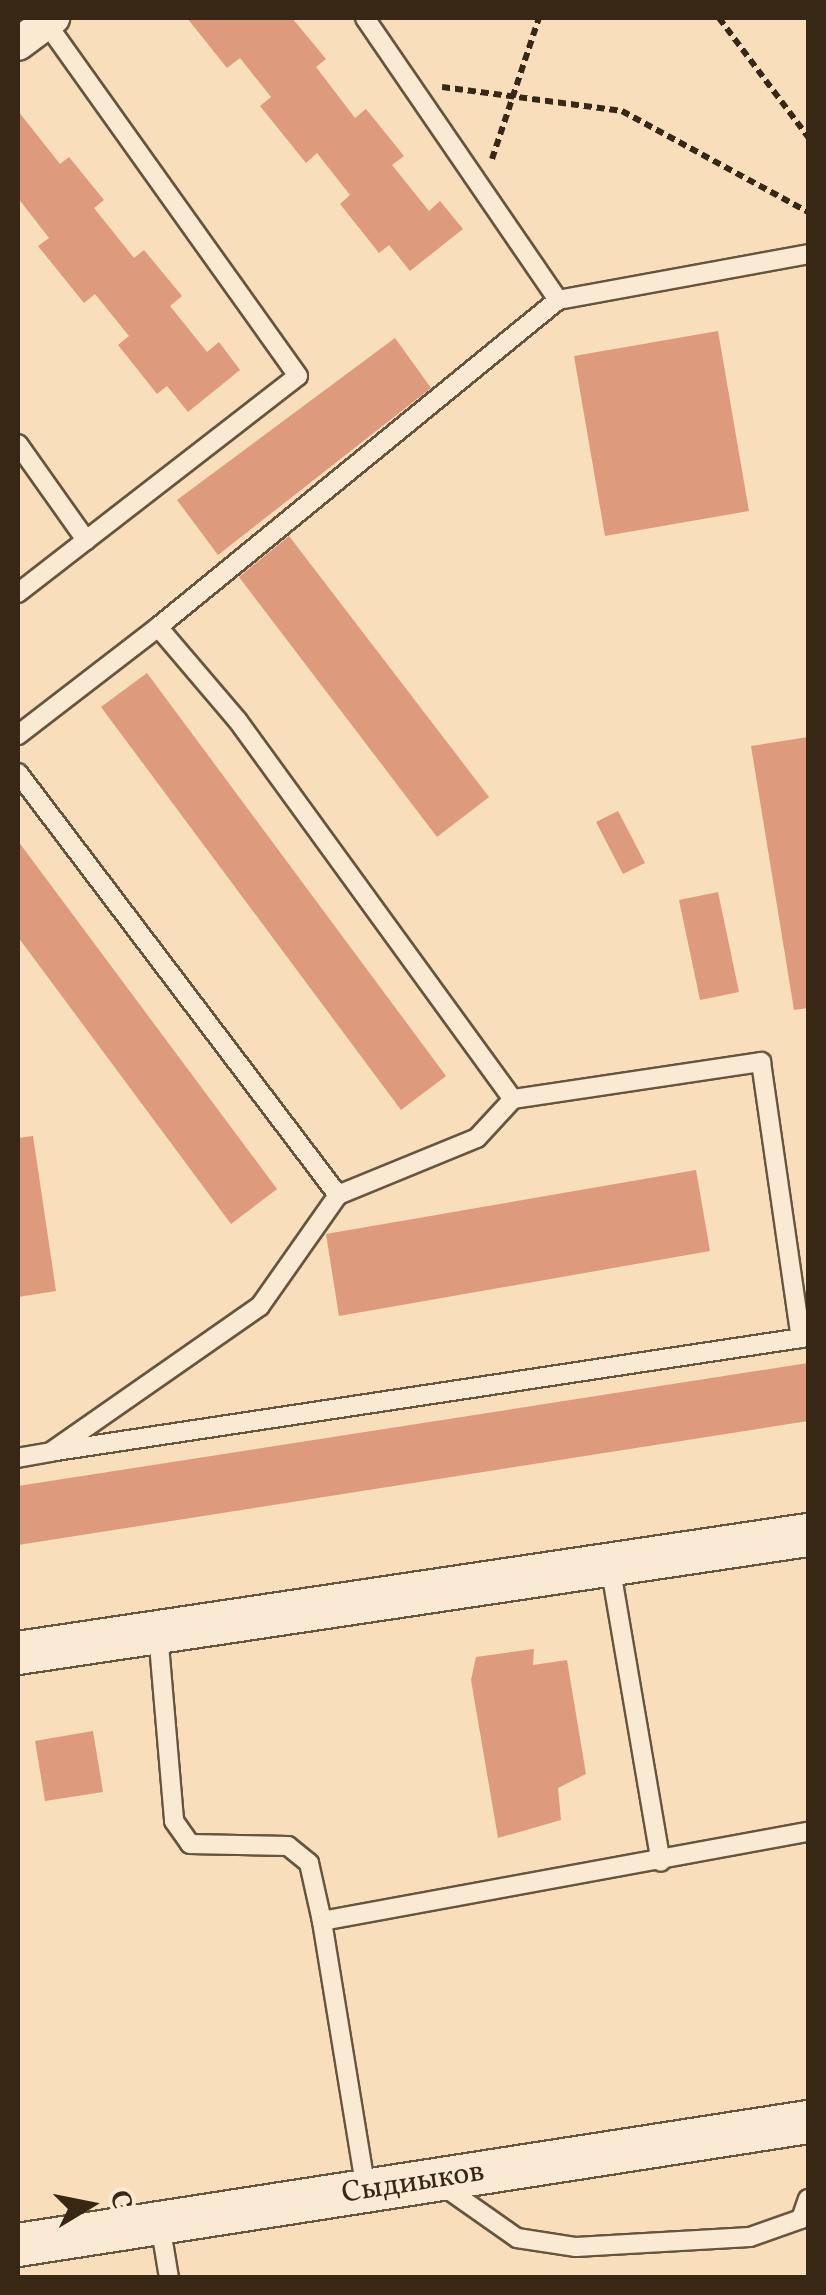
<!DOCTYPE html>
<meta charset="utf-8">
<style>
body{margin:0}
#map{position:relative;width:826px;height:2295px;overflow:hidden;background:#f8debb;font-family:Vollkorn,serif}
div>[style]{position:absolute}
.building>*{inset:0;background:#de9a7c}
.path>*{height:6px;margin-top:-3px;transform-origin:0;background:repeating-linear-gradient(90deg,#372714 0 8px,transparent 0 13px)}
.roads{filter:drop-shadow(2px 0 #67553e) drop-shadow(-2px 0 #67553e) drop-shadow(0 2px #67553e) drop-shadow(0 -2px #67553e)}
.service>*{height:18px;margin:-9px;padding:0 9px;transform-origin:9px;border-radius:9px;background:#faead3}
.minor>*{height:32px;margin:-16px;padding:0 16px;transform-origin:16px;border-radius:16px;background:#faead3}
.tertiary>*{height:42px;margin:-21px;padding:0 21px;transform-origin:21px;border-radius:21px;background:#faead3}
span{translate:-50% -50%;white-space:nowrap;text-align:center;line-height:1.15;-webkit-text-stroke:8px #faead3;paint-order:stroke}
.street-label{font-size:30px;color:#372714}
.frame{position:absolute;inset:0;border:20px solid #372714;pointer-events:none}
.north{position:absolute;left:40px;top:2155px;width:100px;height:100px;-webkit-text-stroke:8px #faead3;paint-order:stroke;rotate:80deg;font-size:28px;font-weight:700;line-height:40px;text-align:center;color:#372714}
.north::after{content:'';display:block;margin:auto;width:35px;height:45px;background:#372714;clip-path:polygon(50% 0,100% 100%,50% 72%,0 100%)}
</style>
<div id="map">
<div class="building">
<div style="clip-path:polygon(187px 18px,292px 18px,326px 59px,316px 67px,355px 118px,366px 109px,404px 156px,392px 165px,429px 211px,440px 201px,463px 229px,410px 271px,389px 245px,379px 253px,340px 204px,350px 195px,317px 153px,306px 163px,260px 106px,271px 97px,240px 58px,227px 68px)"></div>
<div style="clip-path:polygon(18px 111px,60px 164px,69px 157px,104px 200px,94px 208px,134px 258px,144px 250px,182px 296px,170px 306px,207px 352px,219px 342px,240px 370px,188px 412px,167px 386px,157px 394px,118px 345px,129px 336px,95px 294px,84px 303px,38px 246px,49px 238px,18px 198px)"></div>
<div style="clip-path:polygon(718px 331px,749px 511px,605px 536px,574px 356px)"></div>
<div style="clip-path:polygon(395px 338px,431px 388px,218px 555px,177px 500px)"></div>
<div style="clip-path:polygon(289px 536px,489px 797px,437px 837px,239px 577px)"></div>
<div style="clip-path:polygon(147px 673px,446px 1076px,401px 1110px,101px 707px)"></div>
<div style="clip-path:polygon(808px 737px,808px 1008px,794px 1010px,751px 746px)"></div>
<div style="clip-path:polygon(618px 811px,645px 863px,623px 874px,596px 822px)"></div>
<div style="clip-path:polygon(18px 841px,277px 1189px,231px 1224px,18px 937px)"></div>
<div style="clip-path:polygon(718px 892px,739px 992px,700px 1000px,679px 900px)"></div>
<div style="clip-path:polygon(33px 1136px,56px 1291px,18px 1297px,18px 1138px)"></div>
<div style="clip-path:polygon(696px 1170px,710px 1251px,339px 1316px,326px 1234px)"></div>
<div style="clip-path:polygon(808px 1363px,808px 1421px,18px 1545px,18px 1486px)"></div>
<div style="clip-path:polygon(534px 1649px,533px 1665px,567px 1660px,586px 1774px,558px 1788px,561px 1820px,498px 1838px,471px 1680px,476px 1657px)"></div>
<div style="clip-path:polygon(93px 1731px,103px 1792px,45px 1801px,35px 1741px)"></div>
</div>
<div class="path">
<div style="left:719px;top:18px;width:149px;rotate:53.2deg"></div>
<div style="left:442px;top:87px;width:182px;rotate:7.6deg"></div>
<div style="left:622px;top:111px;width:212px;rotate:28.5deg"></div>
<div style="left:492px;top:159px;width:149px;rotate:-71.6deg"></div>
</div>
<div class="roads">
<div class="service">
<div style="left:365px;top:18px;width:342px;rotate:55.6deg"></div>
<div style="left:18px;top:444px;width:118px;rotate:54.7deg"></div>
<div style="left:18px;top:593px;width:354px;rotate:-37.8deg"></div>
<div style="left:298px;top:376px;width:440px;rotate:-125.5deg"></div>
<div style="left:158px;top:627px;width:517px;rotate:-39.27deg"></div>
<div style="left:558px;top:300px;width:254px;rotate:-10.4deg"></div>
<div style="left:18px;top:735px;width:177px;rotate:-37.6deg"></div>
<div style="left:158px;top:627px;width:123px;rotate:49.6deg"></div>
<div style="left:238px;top:721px;width:467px;rotate:54deg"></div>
<div style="left:513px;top:1099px;width:53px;rotate:132.7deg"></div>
<div style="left:477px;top:1138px;width:150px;rotate:157.7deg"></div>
<div style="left:338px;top:1195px;width:136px;rotate:125.1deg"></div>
<div style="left:260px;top:1306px;width:255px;rotate:145.1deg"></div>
<div style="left:51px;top:1452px;width:34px;rotate:170deg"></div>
<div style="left:18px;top:773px;width:530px;rotate:52.83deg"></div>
<div style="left:513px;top:1099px;width:251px;rotate:-8.5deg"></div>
<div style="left:761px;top:1062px;width:279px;rotate:81.8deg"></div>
<div style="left:56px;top:1451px;width:761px;rotate:-8.62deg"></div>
<div style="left:610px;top:1565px;width:301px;rotate:80.3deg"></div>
<div style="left:158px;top:1633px;width:189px;rotate:85.1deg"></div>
<div style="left:174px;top:1821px;width:28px;rotate:55deg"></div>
<div style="left:190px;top:1844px;width:98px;rotate:1.2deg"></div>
<div style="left:288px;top:1846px;width:27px;rotate:39deg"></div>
<div style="left:309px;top:1863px;width:59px;rotate:77.4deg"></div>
<div style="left:443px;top:2186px;width:90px;rotate:35.1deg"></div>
<div style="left:517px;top:2238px;width:60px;rotate:8.7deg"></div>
<div style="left:576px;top:2247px;width:174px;rotate:-3.3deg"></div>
<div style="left:750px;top:2237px;width:54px;rotate:-19.4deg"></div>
<div style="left:801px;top:2219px;width:21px;rotate:-71deg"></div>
<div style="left:366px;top:2190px;width:273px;rotate:-99.3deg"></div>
<div style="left:322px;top:1921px;width:494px;rotate:-10.4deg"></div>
<div style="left:160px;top:2224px;width:55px;rotate:80.5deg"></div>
</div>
<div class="minor">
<div style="left:18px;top:44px;width:44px;rotate:-36.6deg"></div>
</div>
<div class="tertiary">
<div style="left:18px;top:1653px;width:799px;rotate:-8.5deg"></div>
<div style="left:18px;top:2245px;width:800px;rotate:-8.85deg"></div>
</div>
</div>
<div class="street-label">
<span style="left:413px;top:2183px;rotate:-9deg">Сыдиыков</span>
</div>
<div class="frame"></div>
<div class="north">С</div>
</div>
